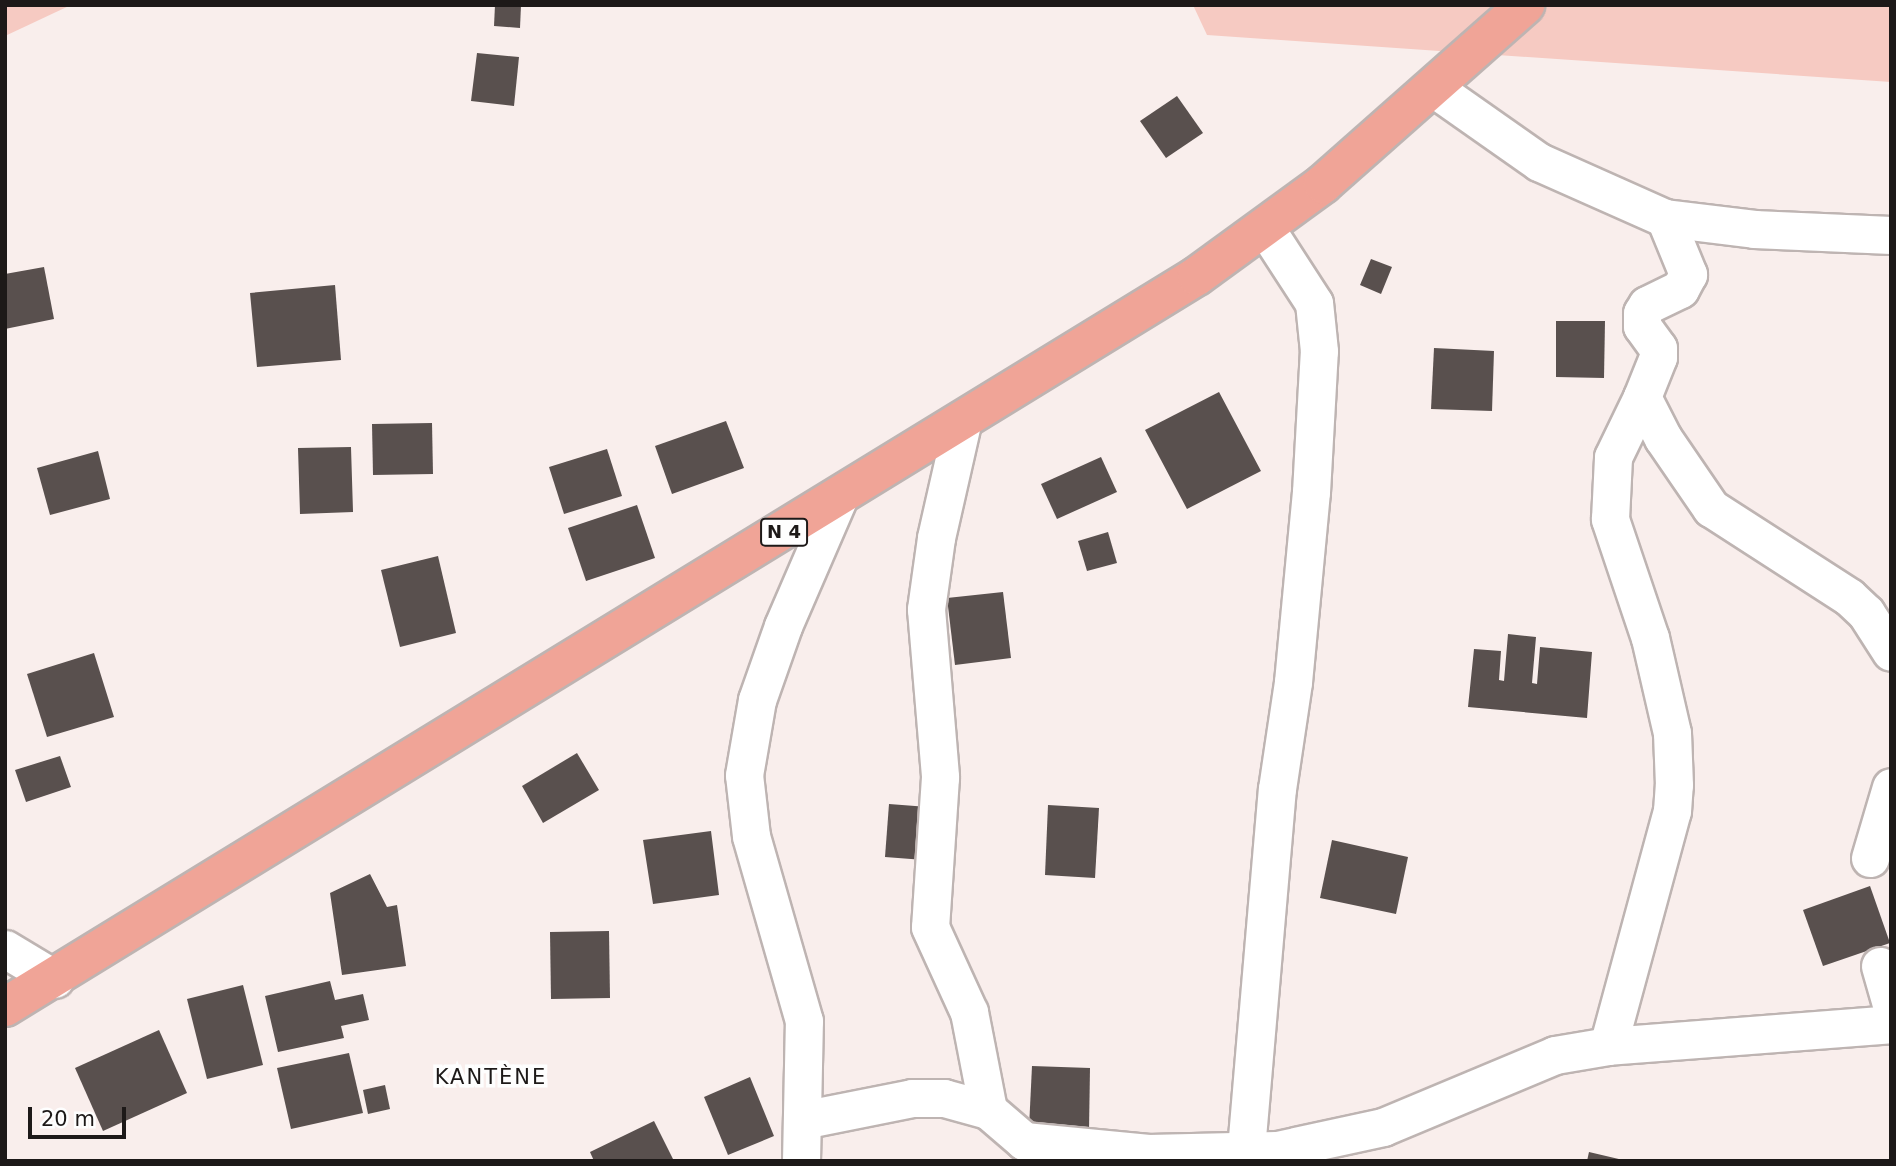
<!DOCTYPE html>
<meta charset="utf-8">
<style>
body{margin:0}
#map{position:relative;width:1896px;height:1166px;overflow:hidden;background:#f9eeec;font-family:"DejaVu Sans",sans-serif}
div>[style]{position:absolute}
.green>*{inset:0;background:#f6cac2}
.building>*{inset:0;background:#59504e}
.roads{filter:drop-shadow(2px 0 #beb4b2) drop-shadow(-2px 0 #beb4b2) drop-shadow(0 2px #beb4b2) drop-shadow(0 -2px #beb4b2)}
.minor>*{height:37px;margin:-18.5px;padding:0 18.5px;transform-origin:18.5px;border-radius:18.5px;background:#fff}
.trunk>*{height:38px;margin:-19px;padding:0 19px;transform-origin:19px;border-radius:19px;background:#f0a497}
span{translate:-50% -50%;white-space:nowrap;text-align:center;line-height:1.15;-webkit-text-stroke:7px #fefefe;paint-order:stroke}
.shield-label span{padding:2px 5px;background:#fefefe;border:2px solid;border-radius:5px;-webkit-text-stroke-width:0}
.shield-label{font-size:18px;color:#1d1918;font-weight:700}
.neighbourhood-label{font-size:21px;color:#1d1918;letter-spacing:2px}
.frame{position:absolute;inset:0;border:7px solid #1d1918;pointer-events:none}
.scale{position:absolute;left:28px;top:1107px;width:98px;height:32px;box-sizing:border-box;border:4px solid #1d1918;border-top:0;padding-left:9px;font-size:21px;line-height:24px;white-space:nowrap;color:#1d1918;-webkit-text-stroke:5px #fefefe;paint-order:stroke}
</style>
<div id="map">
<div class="green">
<div style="clip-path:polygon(5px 5px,71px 5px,5px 36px)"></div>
<div style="clip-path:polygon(1193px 5px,1891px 5px,1891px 82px,1207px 35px)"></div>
</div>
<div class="building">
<div style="clip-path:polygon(495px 5px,521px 5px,520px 28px,494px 26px)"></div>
<div style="clip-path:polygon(477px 53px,519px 57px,514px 106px,471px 101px)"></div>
<div style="clip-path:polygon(1177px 96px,1203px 133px,1166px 158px,1140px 121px)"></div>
<div style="clip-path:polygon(1371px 259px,1392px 267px,1381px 294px,1360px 285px)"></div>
<div style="clip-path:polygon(44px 267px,54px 319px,5px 329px,5px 274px)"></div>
<div style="clip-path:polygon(335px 285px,341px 360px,257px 367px,250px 293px)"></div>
<div style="clip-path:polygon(1556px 321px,1605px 321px,1604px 378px,1556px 377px)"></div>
<div style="clip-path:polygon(1434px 348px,1494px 351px,1492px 411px,1431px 409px)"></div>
<div style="clip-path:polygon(1219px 392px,1261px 471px,1187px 509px,1145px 430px)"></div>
<div style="clip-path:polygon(726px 421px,744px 468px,672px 494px,655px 446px)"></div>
<div style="clip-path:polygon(432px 423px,433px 474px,373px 475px,372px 424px)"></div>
<div style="clip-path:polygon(351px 447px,353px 512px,300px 514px,298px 448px)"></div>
<div style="clip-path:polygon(607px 449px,622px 496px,564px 514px,549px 467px)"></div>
<div style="clip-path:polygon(98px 451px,110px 499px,50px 515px,37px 468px)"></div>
<div style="clip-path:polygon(1101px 457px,1117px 492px,1057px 519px,1041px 484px)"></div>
<div style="clip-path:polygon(637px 505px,655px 558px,586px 581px,568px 528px)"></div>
<div style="clip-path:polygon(1108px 532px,1117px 563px,1087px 571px,1078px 541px)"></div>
<div style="clip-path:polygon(438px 556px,456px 633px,400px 647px,381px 570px)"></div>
<div style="clip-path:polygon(1003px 592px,1011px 658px,955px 665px,947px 598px)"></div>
<div style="clip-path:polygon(1508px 634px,1536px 637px,1532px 683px,1537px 684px,1540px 647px,1592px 652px,1587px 718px,1468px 707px,1474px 649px,1501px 651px,1499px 680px,1504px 681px)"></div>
<div style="clip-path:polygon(94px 653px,114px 717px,47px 737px,27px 674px)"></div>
<div style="clip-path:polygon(577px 753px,599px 790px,543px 823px,522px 786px)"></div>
<div style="clip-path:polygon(60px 756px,71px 787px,26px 802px,15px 770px)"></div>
<div style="clip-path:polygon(889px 804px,954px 809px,950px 862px,885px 857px)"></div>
<div style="clip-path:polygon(1048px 805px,1099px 808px,1095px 878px,1045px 875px)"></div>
<div style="clip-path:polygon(711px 831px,719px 895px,653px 904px,643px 840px)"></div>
<div style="clip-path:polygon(1332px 840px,1408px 857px,1396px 914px,1320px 898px)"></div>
<div style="clip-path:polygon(370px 874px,387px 907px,397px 905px,406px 966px,342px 975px,330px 893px)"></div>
<div style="clip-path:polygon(1870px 886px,1890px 943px,1823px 966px,1803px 910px)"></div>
<div style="clip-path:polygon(609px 931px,610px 998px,551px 999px,550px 932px)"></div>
<div style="clip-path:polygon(330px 981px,335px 1000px,363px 994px,369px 1020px,341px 1026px,344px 1038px,278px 1052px,265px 996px)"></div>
<div style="clip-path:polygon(243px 985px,263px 1065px,207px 1079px,187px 999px)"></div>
<div style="clip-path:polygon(159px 1030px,187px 1093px,103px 1131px,75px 1068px)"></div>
<div style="clip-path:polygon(349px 1053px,363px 1113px,291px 1129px,277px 1068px)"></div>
<div style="clip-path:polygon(1032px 1066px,1090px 1068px,1089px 1130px,1029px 1128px)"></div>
<div style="clip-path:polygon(750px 1077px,774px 1136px,728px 1155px,704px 1097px)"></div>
<div style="clip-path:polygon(385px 1085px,390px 1109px,368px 1114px,363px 1090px)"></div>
<div style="clip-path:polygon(654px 1121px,674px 1161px,594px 1161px,590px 1152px)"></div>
<div style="clip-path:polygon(1589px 1152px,1623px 1160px,1623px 1161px,1587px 1161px)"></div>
</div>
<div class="roads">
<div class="minor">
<div style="left:1435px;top:89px;width:127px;rotate:35.1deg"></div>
<div style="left:1539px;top:162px;width:138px;rotate:24deg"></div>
<div style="left:1665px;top:218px;width:90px;rotate:7deg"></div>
<div style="left:1754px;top:229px;width:137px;rotate:2.5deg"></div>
<div style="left:1665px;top:218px;width:61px;rotate:67.7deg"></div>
<div style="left:1688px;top:274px;width:17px;rotate:118deg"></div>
<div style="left:1680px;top:289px;width:37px;rotate:154deg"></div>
<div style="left:1647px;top:305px;width:9px;rotate:122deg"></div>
<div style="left:1642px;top:313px;width:13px;rotate:90deg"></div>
<div style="left:1642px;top:326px;width:27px;rotate:54deg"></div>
<div style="left:1658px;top:348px;width:9px;rotate:90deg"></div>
<div style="left:1658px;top:357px;width:43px;rotate:111.8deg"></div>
<div style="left:1642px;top:397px;width:46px;rotate:62.9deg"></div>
<div style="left:1663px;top:438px;width:85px;rotate:55.6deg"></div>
<div style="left:1711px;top:508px;width:164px;rotate:32.8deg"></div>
<div style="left:1849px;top:597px;width:23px;rotate:43deg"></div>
<div style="left:1866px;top:613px;width:46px;rotate:57.3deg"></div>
<div style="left:963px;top:419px;width:122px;rotate:102.8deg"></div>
<div style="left:936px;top:538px;width:72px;rotate:98deg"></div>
<div style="left:926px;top:609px;width:169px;rotate:85.2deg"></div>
<div style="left:940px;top:777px;width:150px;rotate:93.8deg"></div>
<div style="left:930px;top:927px;width:94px;rotate:65.4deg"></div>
<div style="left:969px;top:1012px;width:100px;rotate:79deg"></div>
<div style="left:1870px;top:858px;width:74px;rotate:-73.5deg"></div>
<div style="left:5px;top:949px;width:58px;rotate:31deg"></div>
<div style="left:1880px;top:966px;width:40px;rotate:74deg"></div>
<div style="left:1608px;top:1046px;width:244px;rotate:-74.8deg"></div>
<div style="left:1672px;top:811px;width:26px;rotate:-86deg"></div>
<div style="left:1674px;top:785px;width:52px;rotate:-92.2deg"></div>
<div style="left:1672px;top:733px;width:98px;rotate:-103deg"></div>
<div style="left:1650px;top:638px;width:126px;rotate:-108.6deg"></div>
<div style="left:1610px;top:519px;width:62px;rotate:-87.2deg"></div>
<div style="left:1613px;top:457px;width:67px;rotate:-64.2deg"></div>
<div style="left:802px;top:1120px;width:112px;rotate:-11.3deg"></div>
<div style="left:912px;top:1098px;width:32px"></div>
<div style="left:944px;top:1098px;width:46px;rotate:15.3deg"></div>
<div style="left:988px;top:1110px;width:48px;rotate:40.7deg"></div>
<div style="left:1024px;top:1141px;width:125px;rotate:5.5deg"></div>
<div style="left:1148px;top:1153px;width:129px;rotate:-1.3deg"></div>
<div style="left:1277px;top:1150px;width:108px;rotate:-12.2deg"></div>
<div style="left:1383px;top:1127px;width:186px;rotate:-22.7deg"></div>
<div style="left:1555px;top:1055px;width:54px;rotate:-9.6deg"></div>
<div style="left:1608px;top:1046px;width:284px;rotate:-4.4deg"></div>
<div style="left:1246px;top:1149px;width:361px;rotate:-85.1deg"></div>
<div style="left:1277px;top:789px;width:108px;rotate:-81.5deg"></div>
<div style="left:1293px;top:682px;width:191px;rotate:-84.6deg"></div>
<div style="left:1311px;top:492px;width:141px;rotate:-86.8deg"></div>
<div style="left:1319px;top:351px;width:48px;rotate:-95.9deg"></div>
<div style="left:1314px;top:303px;width:88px;rotate:-123deg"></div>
<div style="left:801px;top:1161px;width:140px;rotate:-88.8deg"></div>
<div style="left:804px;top:1021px;width:192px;rotate:-106deg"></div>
<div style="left:751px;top:836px;width:61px;rotate:-96.5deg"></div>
<div style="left:744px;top:775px;width:76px;rotate:-80.2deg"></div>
<div style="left:757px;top:700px;width:78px;rotate:-70.6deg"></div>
<div style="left:783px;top:626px;width:138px;rotate:-66.6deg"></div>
</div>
<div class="trunk">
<div style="left:5px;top:1007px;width:1398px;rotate:-31.52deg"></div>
<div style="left:1197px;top:276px;width:156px;rotate:-36.1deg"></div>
<div style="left:1323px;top:184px;width:270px;rotate:-41.5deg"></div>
</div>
</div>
<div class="shield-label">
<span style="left:784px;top:532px">N 4</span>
</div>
<div class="neighbourhood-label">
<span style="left:491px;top:1077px">KANTÈNE</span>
</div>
<div class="frame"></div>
<div class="scale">20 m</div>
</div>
